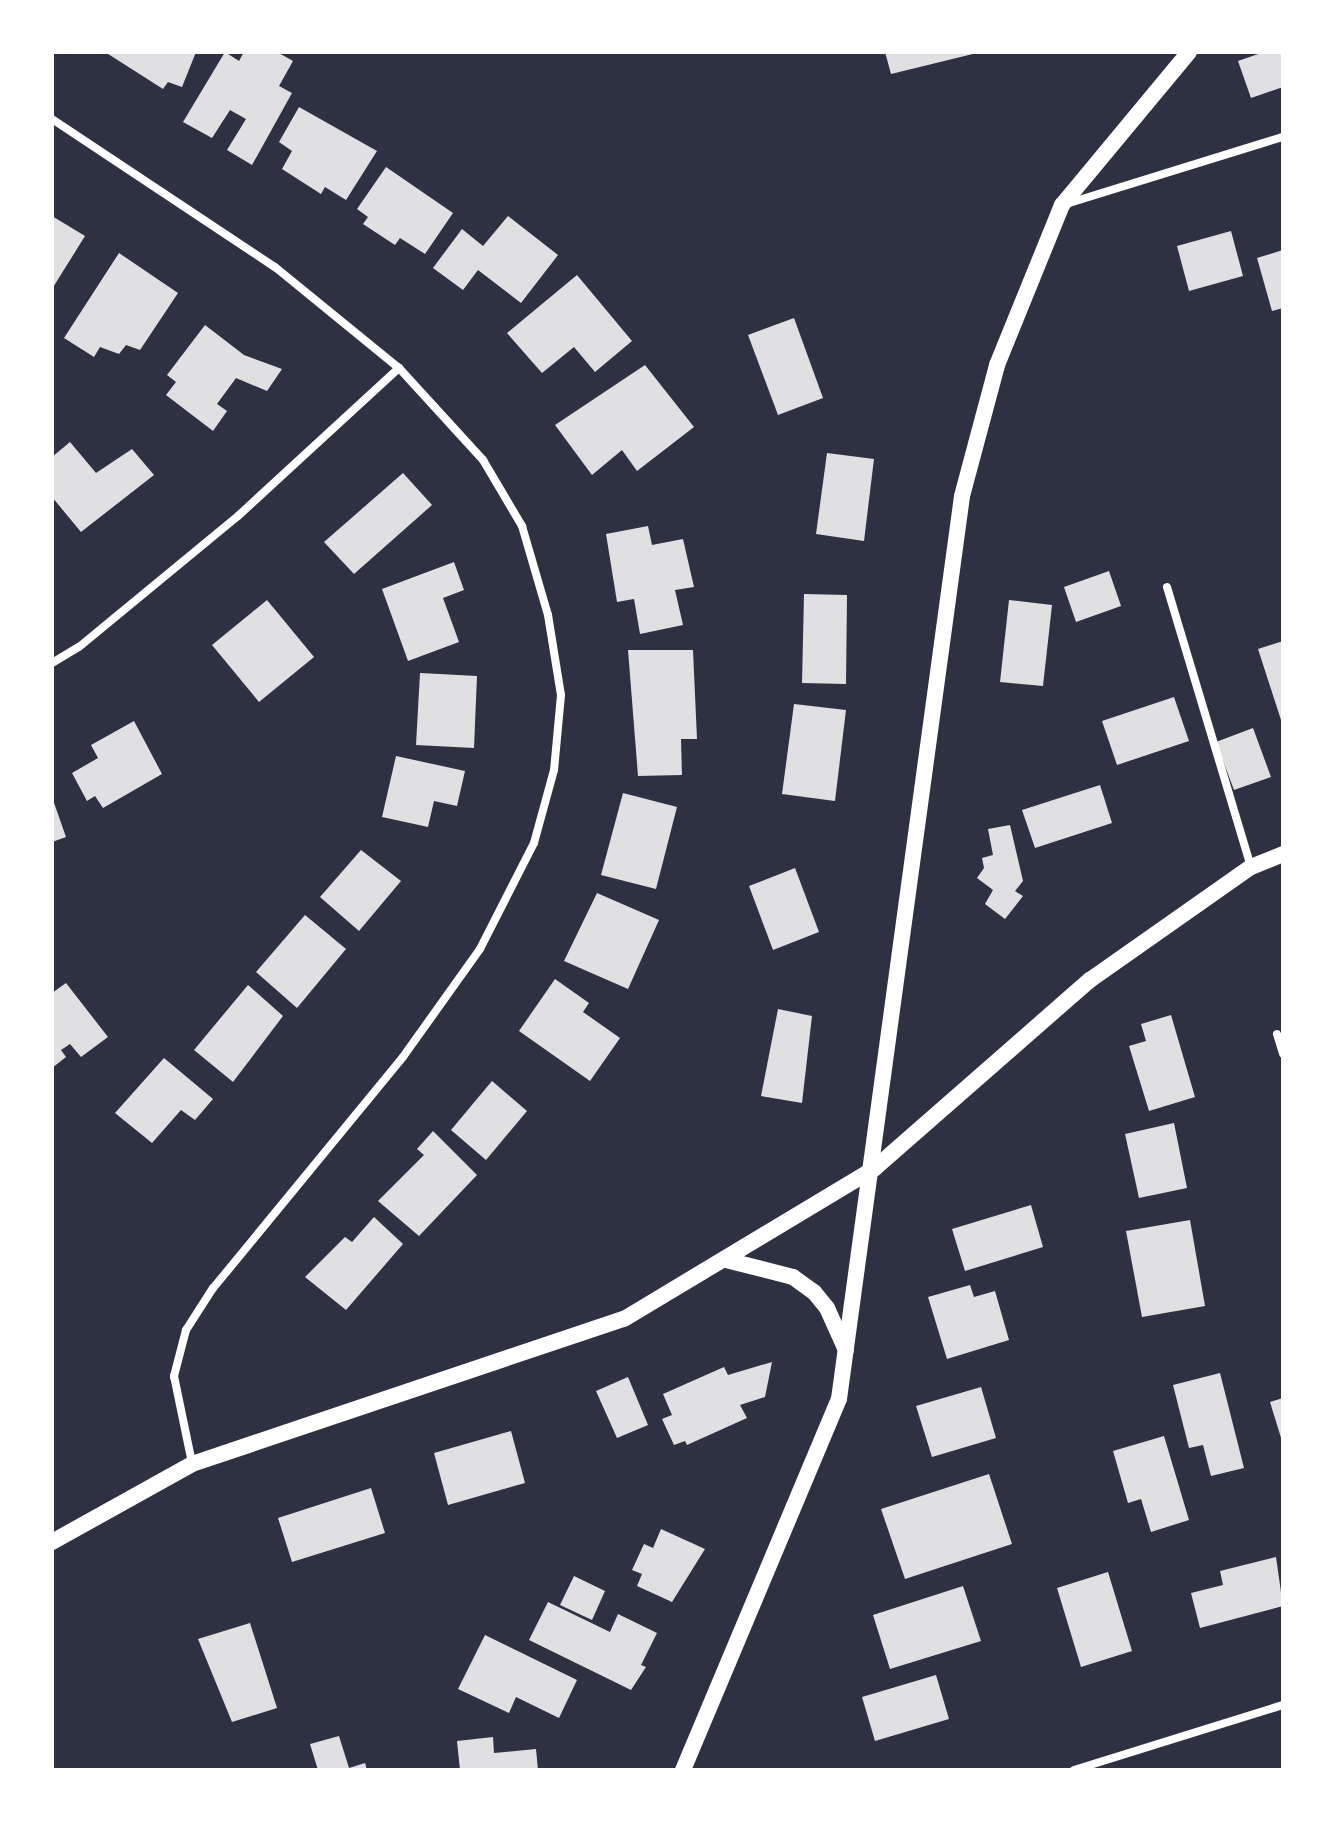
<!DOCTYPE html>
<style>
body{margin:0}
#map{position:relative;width:1335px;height:1822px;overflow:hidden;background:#2d3142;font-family:Manrope,sans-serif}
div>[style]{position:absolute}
.building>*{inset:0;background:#e0e0e3}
.minor>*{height:8px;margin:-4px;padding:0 4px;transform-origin:4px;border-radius:4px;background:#fff}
.secondary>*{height:16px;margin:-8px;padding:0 8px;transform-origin:8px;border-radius:8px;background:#fff}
span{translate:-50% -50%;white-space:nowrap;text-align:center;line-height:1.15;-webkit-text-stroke:7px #fff;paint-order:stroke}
.frame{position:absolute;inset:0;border:54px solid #fff;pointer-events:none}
</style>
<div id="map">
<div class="building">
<div style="clip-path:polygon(105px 52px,196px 52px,182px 87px,168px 82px,163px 89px)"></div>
<div style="clip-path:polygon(225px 52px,239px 61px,244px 52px,277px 52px,293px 61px,279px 86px,292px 93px,252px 165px,227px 150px,246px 119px,230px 110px,212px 138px,183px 122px)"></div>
<div style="clip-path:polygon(885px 52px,977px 52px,977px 53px,891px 74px)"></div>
<div style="clip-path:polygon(1264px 52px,1283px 52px,1283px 87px,1251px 98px,1238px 61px)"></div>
<div style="clip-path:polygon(299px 107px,377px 151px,346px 200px,325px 187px,321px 194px,282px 169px,292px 151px,279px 142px)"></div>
<div style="clip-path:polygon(386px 167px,453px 213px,425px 254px,400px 238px,395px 245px,363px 224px,368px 217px,357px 209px)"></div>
<div style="clip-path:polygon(52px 216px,85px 236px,52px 289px)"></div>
<div style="clip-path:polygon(508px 216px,558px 255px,521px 303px,478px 270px,463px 290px,433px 268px,462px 229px,483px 246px)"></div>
<div style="clip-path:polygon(1231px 231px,1243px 276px,1189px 291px,1177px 246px)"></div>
<div style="clip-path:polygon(1283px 250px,1283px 308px,1272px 311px,1257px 258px)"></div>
<div style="clip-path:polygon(119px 253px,178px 293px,140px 350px,126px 345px,119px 354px,100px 347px,94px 357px,64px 338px)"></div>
<div style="clip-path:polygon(577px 275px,632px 341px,595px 372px,574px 347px,542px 373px,507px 333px)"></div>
<div style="clip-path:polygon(794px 318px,823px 398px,778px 415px,748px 335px)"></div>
<div style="clip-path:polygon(205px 325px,244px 355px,282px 369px,267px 391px,236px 378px,217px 404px,227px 411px,213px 431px,166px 395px,176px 382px,167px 375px)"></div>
<div style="clip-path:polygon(645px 365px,694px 427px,637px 471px,622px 450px,592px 475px,555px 425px)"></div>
<div style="clip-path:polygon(70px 442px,96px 473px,132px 449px,154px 475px,81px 532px,52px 497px,52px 457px)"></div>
<div style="clip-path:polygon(827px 453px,874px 459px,864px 541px,816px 534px)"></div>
<div style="clip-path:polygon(403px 473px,432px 505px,354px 574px,324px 542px)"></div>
<div style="clip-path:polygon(648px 526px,652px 545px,683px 539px,694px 587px,675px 590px,683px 625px,640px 634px,634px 599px,617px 602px,606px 534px)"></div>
<div style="clip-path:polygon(454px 562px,464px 590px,443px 598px,459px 642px,408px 661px,382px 589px)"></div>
<div style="clip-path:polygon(1109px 571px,1121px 606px,1076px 622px,1064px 587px)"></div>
<div style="clip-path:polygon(804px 594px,847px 595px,846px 684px,802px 683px)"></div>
<div style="clip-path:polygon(267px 600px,314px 657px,259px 702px,212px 645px)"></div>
<div style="clip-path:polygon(1009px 600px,1052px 605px,1043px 686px,1000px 682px)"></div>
<div style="clip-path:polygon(1283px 641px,1283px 723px,1282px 723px,1258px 649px)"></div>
<div style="clip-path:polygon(628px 650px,693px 650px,697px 739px,681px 739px,682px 775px,638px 776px)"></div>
<div style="clip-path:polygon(420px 673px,477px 676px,474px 748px,416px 745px)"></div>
<div style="clip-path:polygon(1174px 697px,1189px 741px,1117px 765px,1102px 721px)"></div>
<div style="clip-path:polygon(794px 704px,846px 710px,835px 801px,782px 794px)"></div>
<div style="clip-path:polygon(134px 721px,162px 774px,103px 808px,95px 796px,87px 801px,72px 773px,98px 758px,91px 745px)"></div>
<div style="clip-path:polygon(1253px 728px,1271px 777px,1234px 790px,1216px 742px)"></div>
<div style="clip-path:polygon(396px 756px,465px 771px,457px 806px,434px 801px,428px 827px,382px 817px)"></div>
<div style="clip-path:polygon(1100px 785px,1112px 823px,1035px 848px,1022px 810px)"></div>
<div style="clip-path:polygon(623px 793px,677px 807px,656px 889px,601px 875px)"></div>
<div style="clip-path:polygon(52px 797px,66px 837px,52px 842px)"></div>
<div style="clip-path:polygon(1010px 825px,1023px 881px,1015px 891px,1023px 896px,1005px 919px,985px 904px,993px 890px,977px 878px,984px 868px,982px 858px,993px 855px,988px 829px)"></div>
<div style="clip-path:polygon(361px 850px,401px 881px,359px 931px,320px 897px)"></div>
<div style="clip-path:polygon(795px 868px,819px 932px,773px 950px,749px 886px)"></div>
<div style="clip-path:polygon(597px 893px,659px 920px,628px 989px,564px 961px)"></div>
<div style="clip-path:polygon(305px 915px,346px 949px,297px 1008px,256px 972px)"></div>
<div style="clip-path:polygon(555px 979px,589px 1003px,583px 1012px,620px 1038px,590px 1081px,519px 1031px)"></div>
<div style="clip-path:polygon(66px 983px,108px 1037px,81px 1057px,70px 1044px,61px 1050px,66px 1057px,52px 1068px,52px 993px)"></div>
<div style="clip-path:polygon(248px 985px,283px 1016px,233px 1082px,194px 1050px)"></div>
<div style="clip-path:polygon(778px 1009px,812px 1016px,802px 1103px,761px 1096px)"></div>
<div style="clip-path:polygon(1171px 1015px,1195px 1097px,1149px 1111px,1129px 1046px,1146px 1041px,1141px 1024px)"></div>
<div style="clip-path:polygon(164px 1058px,213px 1099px,195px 1120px,181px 1110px,152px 1143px,115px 1113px)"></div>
<div style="clip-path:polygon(492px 1081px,527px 1111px,486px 1160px,451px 1130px)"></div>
<div style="clip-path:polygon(1174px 1123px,1187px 1188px,1139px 1198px,1125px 1134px)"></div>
<div style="clip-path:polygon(433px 1131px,477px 1175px,419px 1236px,378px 1201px,424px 1155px,417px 1149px)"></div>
<div style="clip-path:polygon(1031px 1205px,1043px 1247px,965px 1271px,952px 1229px)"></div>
<div style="clip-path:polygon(374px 1217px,403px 1244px,346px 1310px,305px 1277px,345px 1237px,352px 1242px)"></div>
<div style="clip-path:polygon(1190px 1220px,1205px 1306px,1142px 1317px,1126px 1231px)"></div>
<div style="clip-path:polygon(970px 1285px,974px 1297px,995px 1291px,1009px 1340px,947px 1359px,928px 1297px)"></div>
<div style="clip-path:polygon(772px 1362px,765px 1397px,740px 1405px,747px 1418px,687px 1445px,685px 1441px,674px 1445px,662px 1419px,672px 1415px,663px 1394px,724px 1367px,728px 1375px)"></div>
<div style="clip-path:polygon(1220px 1373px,1244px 1468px,1211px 1476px,1203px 1445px,1189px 1448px,1173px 1385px)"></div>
<div style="clip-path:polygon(628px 1377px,648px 1425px,617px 1438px,596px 1391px)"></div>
<div style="clip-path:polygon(981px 1387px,996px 1438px,932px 1457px,916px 1406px)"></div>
<div style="clip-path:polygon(1283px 1398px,1283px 1441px,1282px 1441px,1270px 1402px)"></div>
<div style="clip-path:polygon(511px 1431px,525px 1483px,448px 1505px,434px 1453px)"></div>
<div style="clip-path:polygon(1164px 1436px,1189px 1520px,1151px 1532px,1141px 1499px,1128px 1503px,1113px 1451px)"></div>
<div style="clip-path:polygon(989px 1474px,1012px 1544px,905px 1579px,881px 1509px)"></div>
<div style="clip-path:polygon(371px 1488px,385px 1533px,292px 1562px,278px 1518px)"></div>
<div style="clip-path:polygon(661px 1529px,705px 1549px,672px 1602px,637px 1586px,642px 1574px,632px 1570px,644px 1544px,653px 1548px)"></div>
<div style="clip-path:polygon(1276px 1557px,1283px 1606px,1200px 1628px,1191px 1593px,1223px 1585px,1220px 1571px)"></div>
<div style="clip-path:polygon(1108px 1572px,1132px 1651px,1081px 1667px,1057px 1588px)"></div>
<div style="clip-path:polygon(574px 1576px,605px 1591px,592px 1620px,560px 1605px)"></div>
<div style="clip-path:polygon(963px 1586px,981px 1641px,890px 1669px,873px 1615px)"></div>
<div style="clip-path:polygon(548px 1602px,610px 1632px,618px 1614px,657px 1633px,641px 1665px,646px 1667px,631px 1690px,529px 1640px)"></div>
<div style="clip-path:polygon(250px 1623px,277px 1708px,232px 1722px,198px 1639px)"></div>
<div style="clip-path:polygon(485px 1635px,577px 1680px,559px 1718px,516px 1697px,509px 1713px,458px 1689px)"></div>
<div style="clip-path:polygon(936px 1675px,949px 1719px,875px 1741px,862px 1697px)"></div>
<div style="clip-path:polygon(339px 1736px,349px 1768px,365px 1763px,367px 1770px,318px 1770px,310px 1744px)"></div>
<div style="clip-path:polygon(493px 1737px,494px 1753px,536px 1749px,538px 1770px,460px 1770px,457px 1741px)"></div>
</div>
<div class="minor">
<div style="left:52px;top:119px;width:268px;rotate:33.6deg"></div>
<div style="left:275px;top:267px;width:160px;rotate:39.2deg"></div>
<div style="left:399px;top:368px;width:125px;rotate:47.6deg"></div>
<div style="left:483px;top:460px;width:77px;rotate:59.4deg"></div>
<div style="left:522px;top:526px;width:93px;rotate:73.7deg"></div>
<div style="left:548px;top:615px;width:81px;rotate:80.8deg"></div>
<div style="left:561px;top:695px;width:75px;rotate:95.3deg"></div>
<div style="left:554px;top:770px;width:76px;rotate:105.3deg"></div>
<div style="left:534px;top:843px;width:119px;rotate:117deg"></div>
<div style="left:480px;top:949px;width:133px;rotate:125.5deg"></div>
<div style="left:403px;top:1057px;width:299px;rotate:129.4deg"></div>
<div style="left:213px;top:1288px;width:50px;rotate:122.7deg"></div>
<div style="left:186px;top:1330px;width:48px;rotate:104.6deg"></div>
<div style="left:174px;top:1376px;width:89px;rotate:78.3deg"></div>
<div style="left:1066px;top:204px;width:227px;rotate:-17.2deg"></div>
<div style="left:1167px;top:587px;width:292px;rotate:73.3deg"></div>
<div style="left:52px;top:663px;width:31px;rotate:-31deg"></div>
<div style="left:79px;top:647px;width:206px;rotate:-39.5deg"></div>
<div style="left:238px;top:516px;width:219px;rotate:-42.6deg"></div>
<div style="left:1277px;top:1034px;width:21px;rotate:73deg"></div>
<div style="left:1074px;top:1770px;width:219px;rotate:-17.3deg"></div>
</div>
<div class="secondary">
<div style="left:726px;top:1260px;width:69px;rotate:14.2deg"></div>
<div style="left:793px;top:1277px;width:26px;rotate:36deg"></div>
<div style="left:814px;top:1292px;width:21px;rotate:51deg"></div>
<div style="left:827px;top:1308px;width:46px;rotate:65.7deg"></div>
<div style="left:52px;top:1542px;width:160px;rotate:-29.1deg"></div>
<div style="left:192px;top:1464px;width:456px;rotate:-18.6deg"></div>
<div style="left:624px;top:1319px;width:293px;rotate:-31deg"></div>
<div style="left:875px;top:1168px;width:286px;rotate:-41.2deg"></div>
<div style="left:1090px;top:980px;width:197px;rotate:-35.1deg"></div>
<div style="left:1251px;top:867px;width:35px;rotate:-22deg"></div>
<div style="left:683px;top:1770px;width:402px;rotate:-67.2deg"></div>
<div style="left:839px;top:1399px;width:911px;rotate:-82.24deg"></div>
<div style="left:962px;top:496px;width:136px;rotate:-75deg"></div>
<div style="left:997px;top:365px;width:173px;rotate:-67.9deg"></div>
<div style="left:1062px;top:205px;width:199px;rotate:-50.3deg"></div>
</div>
<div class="frame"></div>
</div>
